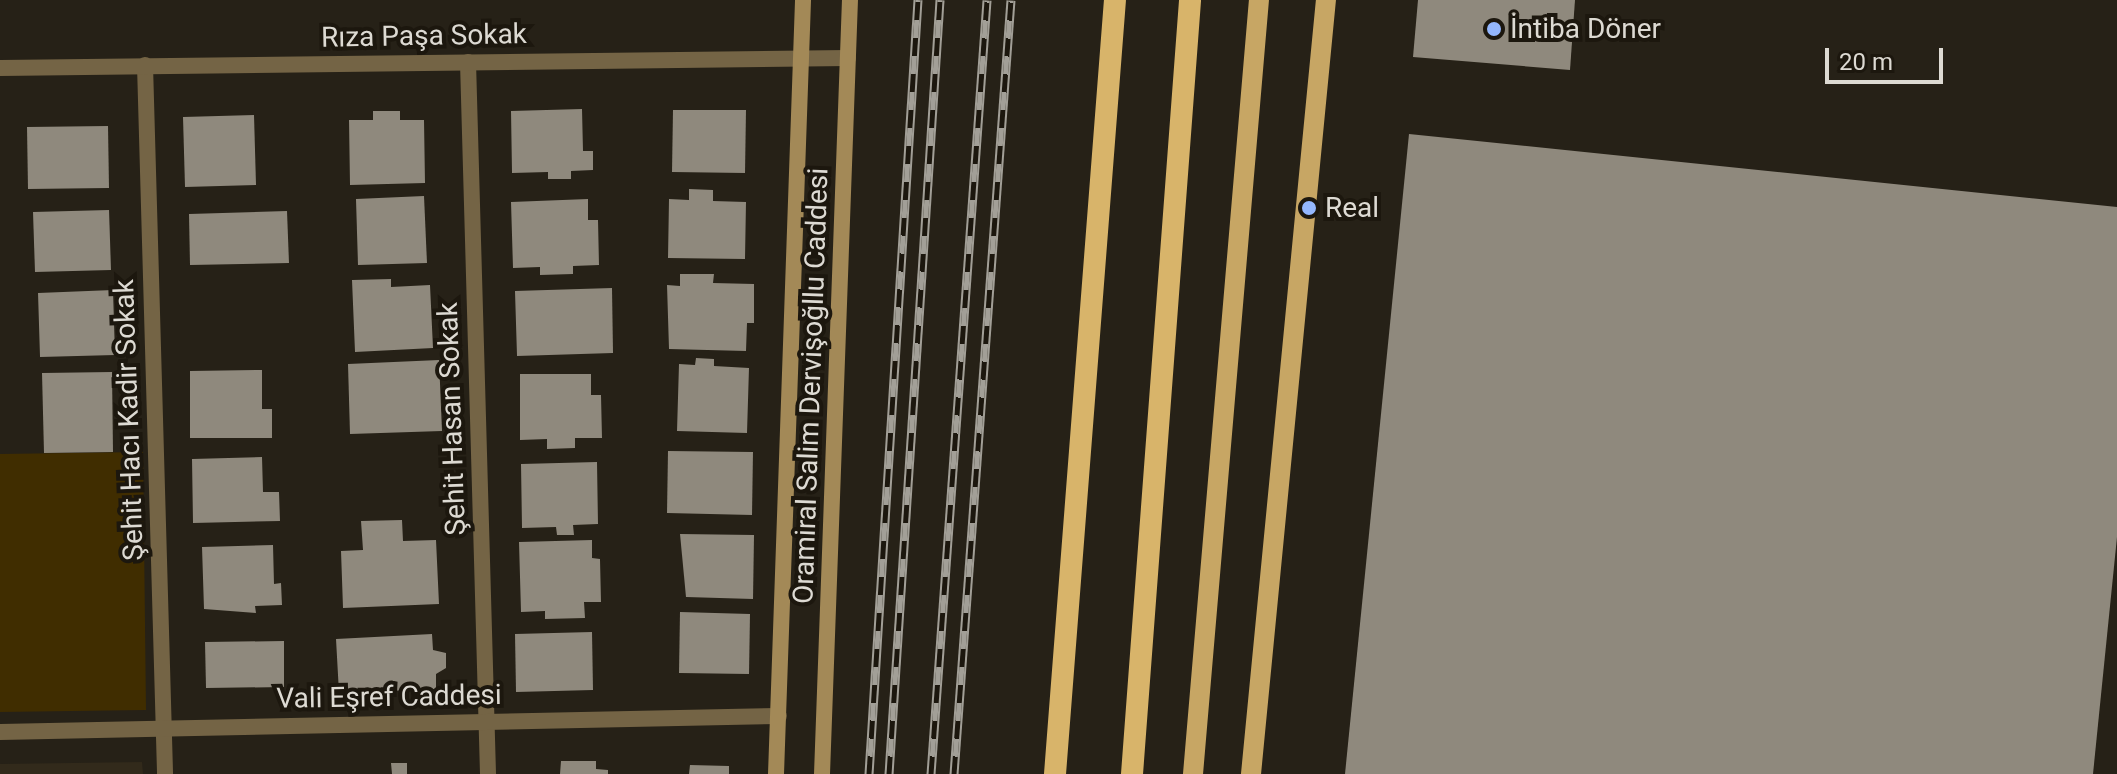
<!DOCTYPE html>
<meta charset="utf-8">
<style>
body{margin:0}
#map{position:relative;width:2117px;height:774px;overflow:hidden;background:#262117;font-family:Roboto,sans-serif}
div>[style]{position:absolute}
.built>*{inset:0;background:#322a1b}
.green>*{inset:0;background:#402d00}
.building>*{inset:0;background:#8f897d}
.minor>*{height:16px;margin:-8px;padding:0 8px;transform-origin:8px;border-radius:8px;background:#746445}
.tertiary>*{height:16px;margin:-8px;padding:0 8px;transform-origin:8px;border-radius:8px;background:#746445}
.secondary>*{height:16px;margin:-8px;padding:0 8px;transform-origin:8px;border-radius:8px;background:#a38957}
.primary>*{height:20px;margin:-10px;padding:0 10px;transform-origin:10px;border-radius:10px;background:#c7a664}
.trunk>*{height:22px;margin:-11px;padding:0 11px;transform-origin:11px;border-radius:11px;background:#d8b46a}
.rail>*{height:9px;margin-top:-4.5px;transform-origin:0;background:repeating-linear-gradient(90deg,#1c170e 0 18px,#a29f97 0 36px);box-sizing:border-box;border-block:2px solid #a29f97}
.dots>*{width:22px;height:22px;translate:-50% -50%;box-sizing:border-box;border:4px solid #1c170e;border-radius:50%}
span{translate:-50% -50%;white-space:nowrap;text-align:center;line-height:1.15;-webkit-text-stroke:8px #1c170e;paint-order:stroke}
.poi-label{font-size:28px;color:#dddad3}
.left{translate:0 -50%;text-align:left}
.street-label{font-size:28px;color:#dddad3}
.scale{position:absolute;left:1825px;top:48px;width:118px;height:36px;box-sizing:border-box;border:4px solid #dddad3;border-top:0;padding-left:10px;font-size:24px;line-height:28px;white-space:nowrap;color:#dddad3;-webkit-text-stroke:6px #1c170e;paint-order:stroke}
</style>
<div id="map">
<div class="built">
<div style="clip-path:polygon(142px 762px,143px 774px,0 774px,0 764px)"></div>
</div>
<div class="green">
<div style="clip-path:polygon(143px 452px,146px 710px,0 712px,0 454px)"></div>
</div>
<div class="building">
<div style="clip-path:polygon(1418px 0,1575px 0,1570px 70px,1413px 57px)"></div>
<div style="clip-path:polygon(582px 109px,583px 151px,593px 151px,593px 170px,571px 171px,571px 179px,548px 179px,548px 172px,512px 173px,511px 111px)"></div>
<div style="clip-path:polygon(673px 110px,746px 110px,745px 173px,672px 172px)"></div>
<div style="clip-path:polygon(373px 111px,400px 111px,400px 120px,424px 120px,425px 183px,350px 185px,349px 120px,373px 120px)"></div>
<div style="clip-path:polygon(254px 115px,256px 185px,185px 187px,183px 117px)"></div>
<div style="clip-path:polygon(108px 126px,109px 188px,28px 189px,27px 127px)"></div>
<div style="clip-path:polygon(1409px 134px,2117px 207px,2117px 537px,2093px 774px,1345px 774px)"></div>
<div style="clip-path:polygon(689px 189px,713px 190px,713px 201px,746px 202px,745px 259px,668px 258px,669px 199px,689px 200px)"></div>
<div style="clip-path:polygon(424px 196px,427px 263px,358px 265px,356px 199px)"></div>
<div style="clip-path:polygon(588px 199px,588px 220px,598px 220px,599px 265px,573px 266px,573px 274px,540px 275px,540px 267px,513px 268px,511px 202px)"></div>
<div style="clip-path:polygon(109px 210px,111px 270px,35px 272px,33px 212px)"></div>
<div style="clip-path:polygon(287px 211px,289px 263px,190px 265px,189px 214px)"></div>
<div style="clip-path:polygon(680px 274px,714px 274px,713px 283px,754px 284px,754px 323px,747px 323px,746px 351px,669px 349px,667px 285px,680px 286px)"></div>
<div style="clip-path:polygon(391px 279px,391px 287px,430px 285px,433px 348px,355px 352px,352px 280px)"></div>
<div style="clip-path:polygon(612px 288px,613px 353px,517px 356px,515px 291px)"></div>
<div style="clip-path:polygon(113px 290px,115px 355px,40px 357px,38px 293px)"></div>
<div style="clip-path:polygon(696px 358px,714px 359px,714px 366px,749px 368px,747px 433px,677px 431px,679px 364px,695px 365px)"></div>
<div style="clip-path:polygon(439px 360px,442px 431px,350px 434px,348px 364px)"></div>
<div style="clip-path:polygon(262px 370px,262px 409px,272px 409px,272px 438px,190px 438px,190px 371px)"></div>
<div style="clip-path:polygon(112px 372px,113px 452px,44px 453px,42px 373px)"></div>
<div style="clip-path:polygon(520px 374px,591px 374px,591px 395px,601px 395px,602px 438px,575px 438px,575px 448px,547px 449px,547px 439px,520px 440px)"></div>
<div style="clip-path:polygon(668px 451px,753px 452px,752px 515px,667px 513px)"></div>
<div style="clip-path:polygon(262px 457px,263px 492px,279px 492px,280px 521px,193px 523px,192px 459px)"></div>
<div style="clip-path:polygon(597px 462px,598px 524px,573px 525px,574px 535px,557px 535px,556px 527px,522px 528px,521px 464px)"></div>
<div style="clip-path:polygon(402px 520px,403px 541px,436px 540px,439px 604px,343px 608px,341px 551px,363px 550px,361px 521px)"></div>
<div style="clip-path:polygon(680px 534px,754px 535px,753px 599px,686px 597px)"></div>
<div style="clip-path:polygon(592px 540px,592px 558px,600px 559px,601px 602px,584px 602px,585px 618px,545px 619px,545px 611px,521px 612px,519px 542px)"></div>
<div style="clip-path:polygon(273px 545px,274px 584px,281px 583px,282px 605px,255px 606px,256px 613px,204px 609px,202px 547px)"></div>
<div style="clip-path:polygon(680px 612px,750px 614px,749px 674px,679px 673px)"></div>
<div style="clip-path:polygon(592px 632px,593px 690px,516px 692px,515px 634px)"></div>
<div style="clip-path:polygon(432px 634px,433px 650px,446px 653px,446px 668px,436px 674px,436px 689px,339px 693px,336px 639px)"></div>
<div style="clip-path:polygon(284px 641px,284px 687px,206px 688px,205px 642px)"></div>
<div style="clip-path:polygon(561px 761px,596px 761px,596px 769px,608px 770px,608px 774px,560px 774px)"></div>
<div style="clip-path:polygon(391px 763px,407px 763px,407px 774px,392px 774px)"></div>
<div style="clip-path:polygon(690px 765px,729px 766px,729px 774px,689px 774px)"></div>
</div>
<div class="minor">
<div style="left:468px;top:62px;width:712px;rotate:88.39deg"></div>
<div style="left:145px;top:65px;width:709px;rotate:88.38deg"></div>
<div style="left:0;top:732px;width:779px;rotate:-1.18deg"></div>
</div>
<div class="tertiary">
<div style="left:0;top:68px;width:848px;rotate:-0.68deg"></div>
</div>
<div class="secondary">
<div style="left:776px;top:774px;width:774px;rotate:-88deg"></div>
<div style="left:822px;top:774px;width:775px;rotate:-87.93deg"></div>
</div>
<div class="primary">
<div style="left:1193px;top:774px;width:777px;rotate:-85.13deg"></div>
<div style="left:1251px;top:774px;width:778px;rotate:-84.47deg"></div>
</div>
<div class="trunk">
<div style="left:1055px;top:774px;width:776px;rotate:-85.57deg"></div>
<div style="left:1132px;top:774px;width:776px;rotate:-85.71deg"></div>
</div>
<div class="rail">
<div style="left:869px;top:774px;width:776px;rotate:-86.38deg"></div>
<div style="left:889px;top:774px;width:776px;rotate:-86.23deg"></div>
<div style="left:931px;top:774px;width:776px;rotate:-85.86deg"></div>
<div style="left:954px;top:774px;width:776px;rotate:-85.79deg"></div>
</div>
<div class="dots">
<div style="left:1494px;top:29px;background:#94b7fd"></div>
<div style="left:1309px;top:208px;background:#94b7fd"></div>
</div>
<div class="poi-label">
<span class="left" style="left:1510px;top:29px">İntiba Döner</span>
<span class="left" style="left:1325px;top:208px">Real</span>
</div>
<div class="street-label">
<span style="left:424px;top:36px;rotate:-1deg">Rıza Paşa Sokak</span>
<span style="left:811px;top:386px;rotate:-88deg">Oramiral Salim Dervişoğllu Caddesi</span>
<span style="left:452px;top:419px;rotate:-92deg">Şehit Hasan Sokak</span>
<span style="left:129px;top:420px;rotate:-92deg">Şehit Hacı Kadir Sokak</span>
<span style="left:389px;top:697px;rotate:-1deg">Vali Eşref Caddesi</span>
</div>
<div class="scale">20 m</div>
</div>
